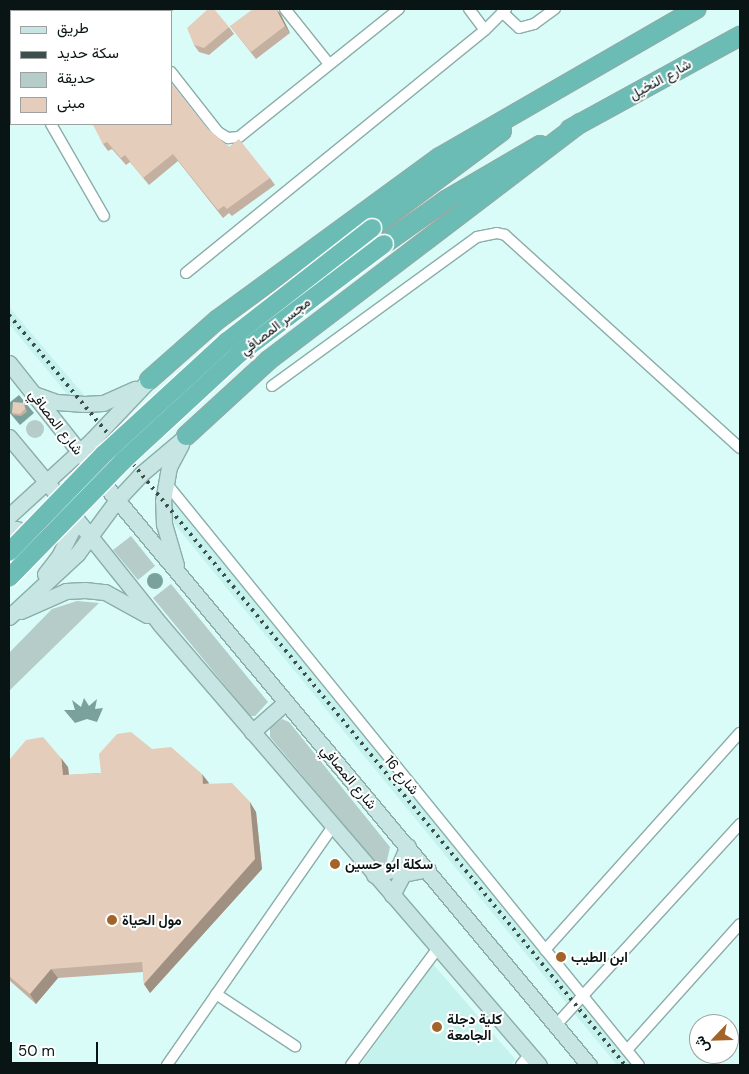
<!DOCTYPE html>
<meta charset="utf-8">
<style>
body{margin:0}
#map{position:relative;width:749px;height:1074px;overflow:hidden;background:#d9fcf8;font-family:"DM Sans",Vazirmatn,sans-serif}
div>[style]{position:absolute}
.built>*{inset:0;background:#c6f2ed}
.green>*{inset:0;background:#b5ccc9}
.round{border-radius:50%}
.water>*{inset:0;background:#7ba19c}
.roads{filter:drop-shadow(1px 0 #8cada9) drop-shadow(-1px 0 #8cada9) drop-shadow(0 1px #8cada9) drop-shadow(0 -1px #8cada9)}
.minor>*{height:10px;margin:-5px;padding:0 5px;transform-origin:5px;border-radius:5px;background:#fff}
.secondary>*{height:15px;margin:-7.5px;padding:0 7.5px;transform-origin:7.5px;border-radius:7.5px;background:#c7e6e3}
.trunk>*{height:18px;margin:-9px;padding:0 9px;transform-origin:9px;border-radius:9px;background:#6abcb4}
.rail>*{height:4px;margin-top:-2px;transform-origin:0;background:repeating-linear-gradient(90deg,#3d4f4d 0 2.5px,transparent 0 7.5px)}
.bridges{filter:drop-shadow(1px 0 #fff) drop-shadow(-1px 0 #fff) drop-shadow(0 1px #fff) drop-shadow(0 -1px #fff)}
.trunk-bridge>*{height:18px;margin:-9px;padding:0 9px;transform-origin:9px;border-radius:9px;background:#6abcb4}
.wall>*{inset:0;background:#c4b0a0}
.shaded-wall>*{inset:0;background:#a09082}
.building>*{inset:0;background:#e4cdba}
.dots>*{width:14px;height:14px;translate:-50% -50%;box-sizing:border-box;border:2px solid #fff;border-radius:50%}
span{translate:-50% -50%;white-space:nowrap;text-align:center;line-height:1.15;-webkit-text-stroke:4px #fff;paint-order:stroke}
.street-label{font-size:14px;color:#091514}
.poi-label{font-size:14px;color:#091514;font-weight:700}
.left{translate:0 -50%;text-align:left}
.frame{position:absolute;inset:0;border:10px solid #091514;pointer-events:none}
.legend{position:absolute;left:10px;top:10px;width:162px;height:115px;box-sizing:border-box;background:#fff;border:1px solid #9da1a1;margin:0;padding:6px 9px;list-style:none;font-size:15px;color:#091514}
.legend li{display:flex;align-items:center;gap:10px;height:25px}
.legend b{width:25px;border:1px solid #9da1a1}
.north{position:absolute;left:689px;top:1014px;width:50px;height:50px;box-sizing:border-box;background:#fff;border:1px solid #9da1a1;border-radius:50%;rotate:246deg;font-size:14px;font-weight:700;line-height:20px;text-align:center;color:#091514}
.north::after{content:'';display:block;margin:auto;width:18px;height:22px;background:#a26429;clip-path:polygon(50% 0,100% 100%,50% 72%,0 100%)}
.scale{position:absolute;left:10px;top:1042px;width:88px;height:22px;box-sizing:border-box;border:2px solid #091514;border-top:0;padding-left:6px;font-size:15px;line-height:18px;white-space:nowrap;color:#091514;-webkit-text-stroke:4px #fff;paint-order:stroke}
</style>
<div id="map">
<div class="built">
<div style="clip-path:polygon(9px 307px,89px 401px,72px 400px,9px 324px)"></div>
<div style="clip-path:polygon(171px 499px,576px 997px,567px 1004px,167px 515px)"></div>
<div style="clip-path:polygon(433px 964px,515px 1059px,511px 1065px,360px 1065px)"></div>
<div style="clip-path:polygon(582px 1003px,633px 1065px,617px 1065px,573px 1012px)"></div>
</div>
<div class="green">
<div class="round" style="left:26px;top:420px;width:18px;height:18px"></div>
<div style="clip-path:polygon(131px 536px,155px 566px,138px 580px,113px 550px)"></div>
<div style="clip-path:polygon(171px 584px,268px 702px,255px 716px,250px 716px,153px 598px)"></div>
<div style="clip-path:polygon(77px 601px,99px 603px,9px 691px,9px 653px,52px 609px)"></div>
<div style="clip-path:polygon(282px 719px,289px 722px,390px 847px,386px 865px,379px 867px,270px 737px,270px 728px)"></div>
</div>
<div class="water">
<div style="clip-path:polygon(19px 395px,34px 413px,20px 425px,9px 412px,9px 403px)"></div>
<div class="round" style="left:147px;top:573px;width:16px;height:16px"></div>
<div style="clip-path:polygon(84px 698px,89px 706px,97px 699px,95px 709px,103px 708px,97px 722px,87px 719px,75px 723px,64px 710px,75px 710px,72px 700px,81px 707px)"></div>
</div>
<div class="roads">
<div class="minor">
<div style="left:123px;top:9px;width:3px;rotate:45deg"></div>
<div style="left:285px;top:9px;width:70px;rotate:51.3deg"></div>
<div style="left:469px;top:9px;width:26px;rotate:53deg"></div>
<div style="left:502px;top:12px;width:23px;rotate:43deg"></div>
<div style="left:519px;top:28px;width:16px;rotate:-15deg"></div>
<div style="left:534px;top:24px;width:26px;rotate:-36deg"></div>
<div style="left:9px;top:49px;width:5px;rotate:68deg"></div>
<div style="left:171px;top:72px;width:76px;rotate:51.9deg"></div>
<div style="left:218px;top:132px;width:12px;rotate:31deg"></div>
<div style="left:228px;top:138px;width:11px;rotate:-5deg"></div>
<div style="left:239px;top:137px;width:205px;rotate:-38.7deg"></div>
<div style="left:51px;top:124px;width:106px;rotate:60.1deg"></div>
<div style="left:186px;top:273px;width:385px;rotate:-39.1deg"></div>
<div style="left:485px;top:30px;width:30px;rotate:-45deg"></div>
<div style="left:272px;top:386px;width:253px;rotate:-36deg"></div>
<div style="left:477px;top:237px;width:20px;rotate:-11deg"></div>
<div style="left:497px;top:233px;width:8px;rotate:14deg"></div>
<div style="left:505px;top:235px;width:317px;rotate:42.2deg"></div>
<div style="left:166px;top:483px;width:750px;rotate:50.9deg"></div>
<div style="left:545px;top:950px;width:292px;rotate:-48.1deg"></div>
<div style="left:216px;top:994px;width:95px;rotate:33.4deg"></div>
<div style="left:556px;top:1025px;width:273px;rotate:-47.5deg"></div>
<div style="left:627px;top:1050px;width:169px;rotate:-48.1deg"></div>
<div style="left:167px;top:1065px;width:291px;rotate:-55.2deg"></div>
<div style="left:351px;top:1065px;width:144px;rotate:-53.4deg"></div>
<div style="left:521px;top:1065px;width:14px;rotate:-51deg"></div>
</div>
<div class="secondary">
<div style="left:9px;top:363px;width:122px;rotate:51.6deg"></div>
<div style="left:34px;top:394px;width:23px;rotate:20deg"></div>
<div style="left:56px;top:402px;width:28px;rotate:4deg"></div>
<div style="left:84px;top:404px;width:19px;rotate:-3deg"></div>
<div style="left:103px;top:403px;width:35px;rotate:-24deg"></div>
<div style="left:9px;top:437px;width:70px;rotate:50.2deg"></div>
<div style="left:108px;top:489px;width:750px;rotate:50.14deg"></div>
<div style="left:9px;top:516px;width:113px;rotate:-42.5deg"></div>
<div style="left:92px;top:440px;width:83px;rotate:-46.5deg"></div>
<div style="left:77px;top:520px;width:133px;rotate:51.4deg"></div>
<div style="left:160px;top:624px;width:581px;rotate:49.32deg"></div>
<div style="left:9px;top:529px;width:8px"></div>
<div style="left:176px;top:565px;width:43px;rotate:-106.3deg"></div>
<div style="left:164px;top:524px;width:23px;rotate:-92deg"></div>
<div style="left:163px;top:501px;width:35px;rotate:-80deg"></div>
<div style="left:169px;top:467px;width:26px;rotate:-62deg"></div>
<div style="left:45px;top:574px;width:23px;rotate:-52deg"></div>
<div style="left:59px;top:556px;width:40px;rotate:-63.4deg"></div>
<div style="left:21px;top:611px;width:49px;rotate:-24deg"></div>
<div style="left:66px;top:591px;width:19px;rotate:-3deg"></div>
<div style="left:85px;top:590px;width:20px;rotate:6deg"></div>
<div style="left:105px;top:592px;width:48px;rotate:28.7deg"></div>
<div style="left:9px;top:617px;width:93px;rotate:-42.8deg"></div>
<div style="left:77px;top:554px;width:67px;rotate:-53.5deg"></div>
<div style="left:117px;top:500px;width:35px;rotate:-47deg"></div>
<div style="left:141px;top:474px;width:59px;rotate:-40.2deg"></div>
<div style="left:252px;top:732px;width:45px;rotate:-41.4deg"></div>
<div style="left:374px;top:875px;width:25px;rotate:-16deg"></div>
<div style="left:398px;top:868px;width:24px;rotate:-66deg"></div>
<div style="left:392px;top:895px;width:24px;rotate:-62deg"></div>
<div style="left:403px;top:874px;width:25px;rotate:-11deg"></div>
</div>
<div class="trunk">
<div style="left:570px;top:129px;width:194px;rotate:-28.7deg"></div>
<div style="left:372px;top:228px;width:162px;rotate:-36.7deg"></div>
<div style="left:384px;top:244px;width:76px;rotate:-35.4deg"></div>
<div style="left:446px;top:200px;width:109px;rotate:-30.3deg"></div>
<div style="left:149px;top:380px;width:91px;rotate:-41.4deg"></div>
<div style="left:217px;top:320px;width:276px;rotate:-36.2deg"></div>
<div style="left:440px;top:157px;width:296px;rotate:-30deg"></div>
<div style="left:186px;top:436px;width:113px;rotate:-42.5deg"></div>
<div style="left:269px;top:360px;width:391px;rotate:-37.3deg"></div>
</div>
</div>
<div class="rail">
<div style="left:9px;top:315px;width:156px;rotate:50.2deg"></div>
<div style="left:133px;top:464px;width:777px;rotate:50.7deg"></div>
</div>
<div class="bridges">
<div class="trunk-bridge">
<div style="left:9px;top:552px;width:136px;rotate:-45.9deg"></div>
<div style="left:104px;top:454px;width:167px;rotate:-42.6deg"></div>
<div style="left:227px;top:341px;width:184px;rotate:-37.9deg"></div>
<div style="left:9px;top:578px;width:163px;rotate:-45.7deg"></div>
<div style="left:123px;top:461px;width:158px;rotate:-42.7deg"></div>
<div style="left:239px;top:354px;width:182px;rotate:-37.2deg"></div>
</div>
</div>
<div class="wall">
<div style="clip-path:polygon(152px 9px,175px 9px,171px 12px,154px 11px)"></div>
<div style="clip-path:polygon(280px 13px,290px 33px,256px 59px,230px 26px)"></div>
<div style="clip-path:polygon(229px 27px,234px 34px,209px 55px,199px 52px,194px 45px)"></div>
<div style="clip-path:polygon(9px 84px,11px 88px,11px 90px,9px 92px)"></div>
<div style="clip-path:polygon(94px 124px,208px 129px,229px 147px,270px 178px,275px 185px,232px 216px,229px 213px,223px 218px,178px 161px,149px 185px,130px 162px,126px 165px,112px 149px,108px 151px,103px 144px)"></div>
<div style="clip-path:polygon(25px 406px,27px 412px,21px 416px,13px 415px,12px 413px)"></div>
<div style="clip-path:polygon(152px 749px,256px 812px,262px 869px,150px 993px,144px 984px,143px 972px,58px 978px,36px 1004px,9px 980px,9px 759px,68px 767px,69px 775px,101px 773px)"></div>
</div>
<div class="shaded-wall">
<div style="clip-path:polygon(276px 9px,280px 13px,290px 33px,285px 26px)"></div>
<div style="clip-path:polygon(61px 758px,68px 767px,70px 785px,63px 775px)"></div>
<div style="clip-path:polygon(202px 774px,209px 783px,203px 784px)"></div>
<div style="clip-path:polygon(250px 802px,256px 812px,262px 869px,150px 993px,144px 984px)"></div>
<div style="clip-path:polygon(51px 969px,58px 978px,36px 1004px,30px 994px)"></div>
</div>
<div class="building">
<div style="clip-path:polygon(56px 9px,117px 9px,119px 11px,58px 11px)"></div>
<div style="clip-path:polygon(153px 9px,163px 9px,160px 11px,155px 11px)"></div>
<div style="clip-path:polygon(208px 9px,214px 9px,229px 27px,204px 48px,194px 45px,187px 28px)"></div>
<div style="clip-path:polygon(253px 9px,276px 9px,285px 26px,251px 52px,230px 26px)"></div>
<div style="clip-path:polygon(171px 83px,208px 129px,229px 147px,239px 139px,270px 178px,227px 209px,224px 206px,218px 210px,173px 154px,143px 178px,125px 155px,121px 158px,107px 142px,103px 144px,93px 125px,94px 124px,171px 124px)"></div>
<div style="clip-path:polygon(13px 402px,24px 403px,25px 409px,20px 414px,12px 413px)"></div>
<div style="clip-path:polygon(131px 732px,152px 749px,171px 747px,202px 774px,203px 784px,232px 783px,250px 802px,255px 859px,144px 984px,142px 962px,51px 969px,30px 994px,9px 976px,9px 759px,10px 759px,26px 740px,43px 737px,61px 758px,63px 775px,101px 773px,99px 754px,117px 734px)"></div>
</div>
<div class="dots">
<div style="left:335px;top:864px;background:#a26429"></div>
<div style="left:112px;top:920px;background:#a26429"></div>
<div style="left:561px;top:957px;background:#a26429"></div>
<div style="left:437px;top:1027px;background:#a26429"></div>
</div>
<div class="street-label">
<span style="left:660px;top:79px;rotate:-29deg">شارع النخيل</span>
<span style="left:275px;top:326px;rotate:-38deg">مجسر المصافي</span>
<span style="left:56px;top:422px;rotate:52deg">شارع المصافي</span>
<span style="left:402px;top:775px;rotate:51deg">شارع 16</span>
<span style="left:349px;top:777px;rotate:50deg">شارع المصافي</span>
</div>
<div class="poi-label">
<span class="left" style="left:345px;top:864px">سكلة ابو حسين</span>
<span class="left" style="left:122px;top:920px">مول الحياة</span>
<span class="left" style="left:571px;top:957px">ابن الطيب</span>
<span class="left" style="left:447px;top:1027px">كلية دجلة<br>الجامعة</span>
</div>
<div class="frame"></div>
<ul class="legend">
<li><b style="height:6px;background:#c7e6e3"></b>طريق</li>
<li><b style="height:6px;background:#3d4f4d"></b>سكة حديد</li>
<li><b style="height:14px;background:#b5ccc9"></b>حديقة</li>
<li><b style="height:14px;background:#e4cdba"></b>مبنى</li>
</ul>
<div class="north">ش</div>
<div class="scale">50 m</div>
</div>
